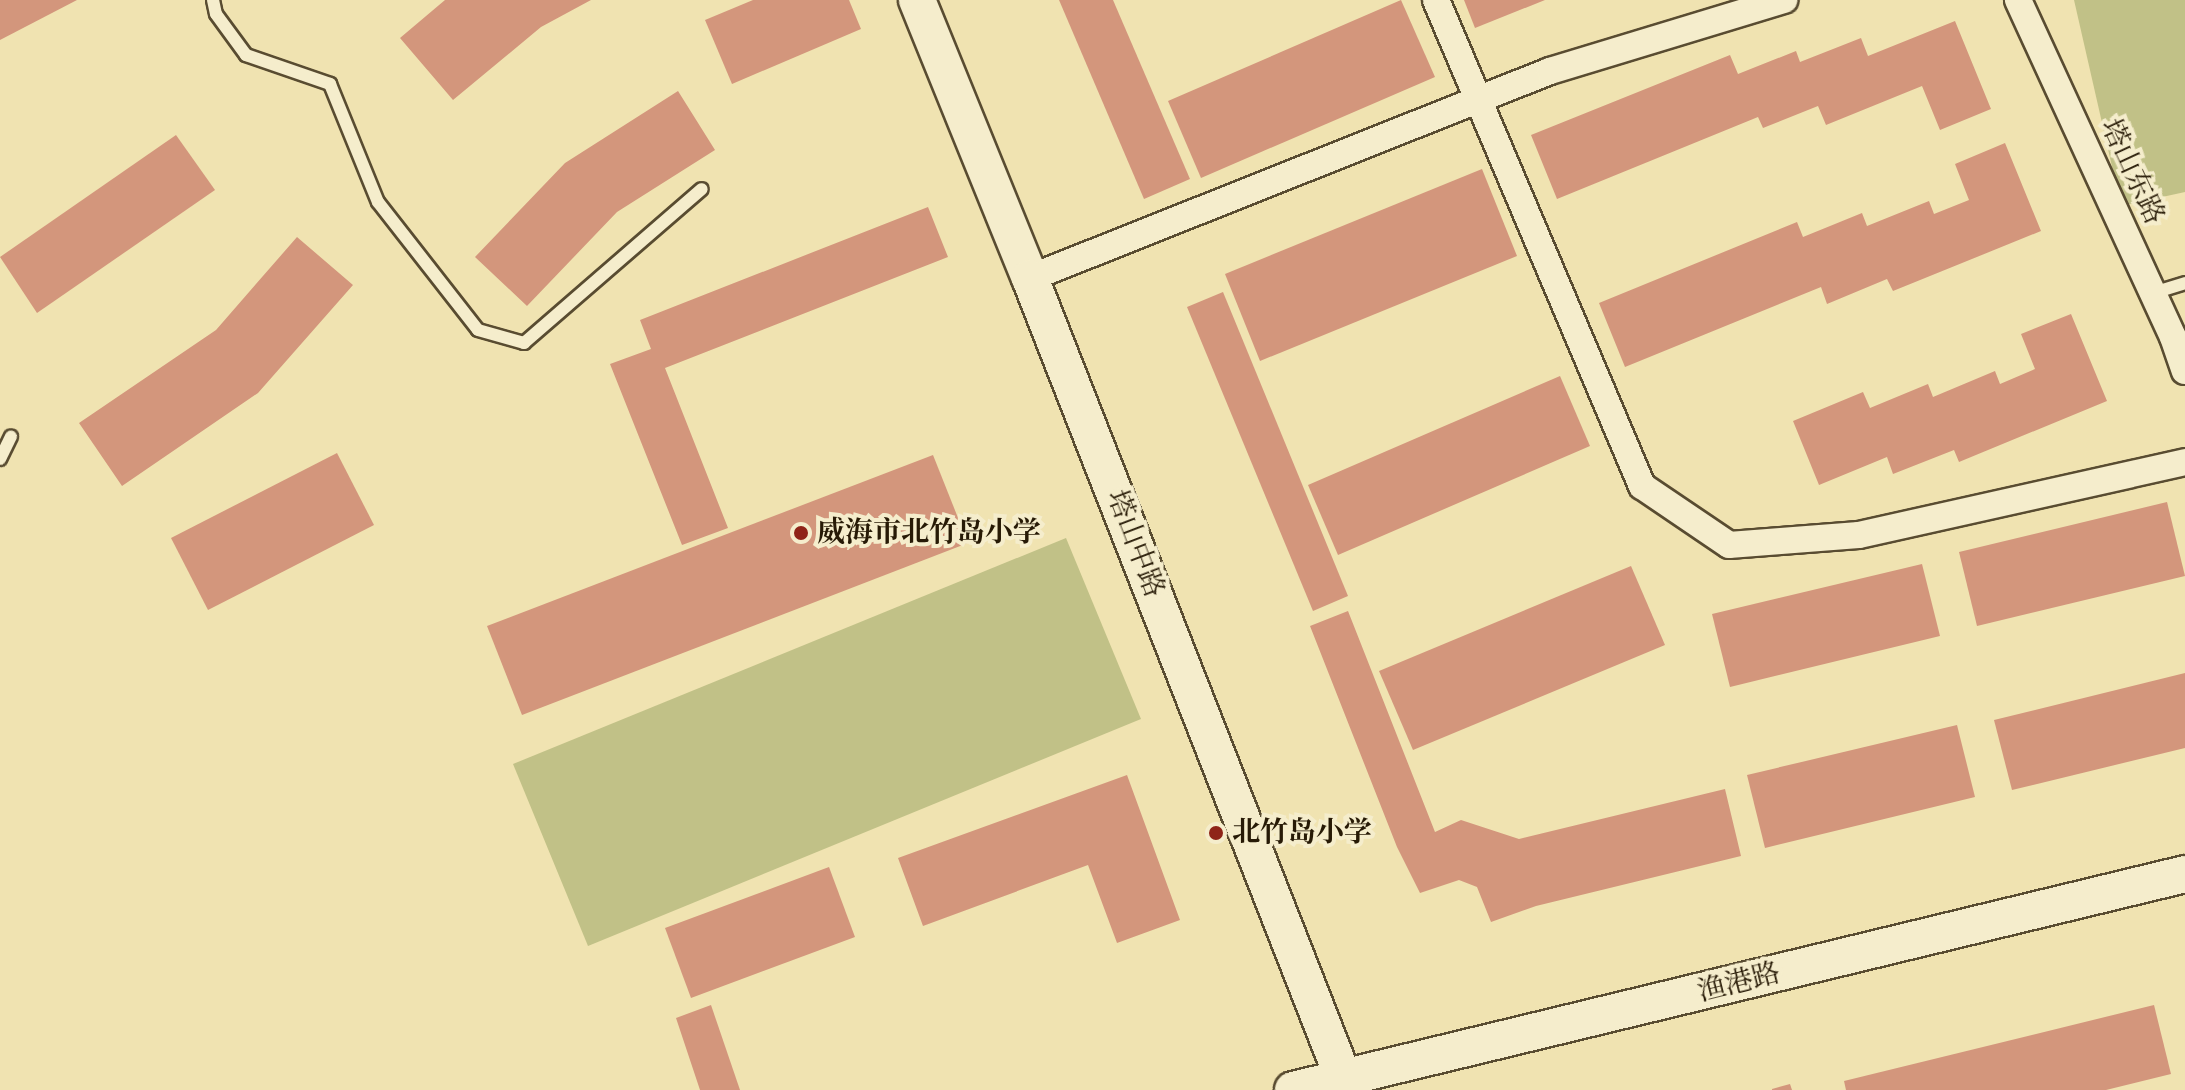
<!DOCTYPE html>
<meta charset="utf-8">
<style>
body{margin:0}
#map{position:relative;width:2185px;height:1090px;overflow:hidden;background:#f0e3b1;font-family:"Libre Bodoni","Noto Serif SC",serif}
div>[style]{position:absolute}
.green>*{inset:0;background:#c1c187}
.building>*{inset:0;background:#d3967c}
.roads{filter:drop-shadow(2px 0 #594c31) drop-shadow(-2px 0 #594c31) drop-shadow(0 2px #594c31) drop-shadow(0 -2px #594c31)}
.lane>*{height:12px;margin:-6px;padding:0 6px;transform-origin:6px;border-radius:6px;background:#f5edcc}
.street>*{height:26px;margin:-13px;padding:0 13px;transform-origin:13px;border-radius:13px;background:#f5edcc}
.secondary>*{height:36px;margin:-18px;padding:0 18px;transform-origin:18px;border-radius:18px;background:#f5edcc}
.dots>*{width:22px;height:22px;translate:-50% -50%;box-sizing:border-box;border:4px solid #f5edcc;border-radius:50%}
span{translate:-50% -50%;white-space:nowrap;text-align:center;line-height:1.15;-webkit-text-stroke:8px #f5edcc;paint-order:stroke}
.street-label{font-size:28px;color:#271a06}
.poi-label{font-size:28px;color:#271a06;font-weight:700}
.left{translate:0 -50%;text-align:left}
</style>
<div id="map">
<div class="green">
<div style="clip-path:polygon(2074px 0,2185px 0,2185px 192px,2121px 206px)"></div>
<div style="clip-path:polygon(1066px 538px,1141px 719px,588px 946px,513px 764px)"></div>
</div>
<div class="building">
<div style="clip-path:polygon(0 0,77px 0,0 40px)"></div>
<div style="clip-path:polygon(445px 0,591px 0,541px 27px,453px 100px,400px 38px)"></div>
<div style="clip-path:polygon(753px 0,849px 0,861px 29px,732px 84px,705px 20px)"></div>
<div style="clip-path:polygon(1059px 0,1113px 0,1190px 179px,1144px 199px)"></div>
<div style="clip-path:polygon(1401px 0,1435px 77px,1201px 178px,1168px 101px)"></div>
<div style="clip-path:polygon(1464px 0,1545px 0,1475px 28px)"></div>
<div style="clip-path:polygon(1955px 21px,1991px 109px,1940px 130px,1922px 86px,1826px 125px,1818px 106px,1763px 128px,1758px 117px,1557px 199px,1531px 135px,1730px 55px,1738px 74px,1796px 51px,1800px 62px,1861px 38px,1868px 56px)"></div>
<div style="clip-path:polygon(678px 91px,715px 150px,617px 212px,527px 306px,475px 257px,565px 163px)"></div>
<div style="clip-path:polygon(176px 135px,215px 190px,37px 313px,0 257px)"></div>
<div style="clip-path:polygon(2005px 143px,2041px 231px,1893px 291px,1887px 279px,1827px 304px,1821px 287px,1625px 367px,1599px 303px,1797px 222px,1803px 237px,1862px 213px,1867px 226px,1929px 201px,1934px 214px,1969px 200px,1955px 164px)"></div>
<div style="clip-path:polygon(1482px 169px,1517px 256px,1260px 361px,1225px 274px)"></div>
<div style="clip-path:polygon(928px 207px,948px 257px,665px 368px,728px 528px,682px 545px,610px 364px,651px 349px,640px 320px)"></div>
<div style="clip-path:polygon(297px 237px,353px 285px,258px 393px,122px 486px,79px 423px,216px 330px)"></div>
<div style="clip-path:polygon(1223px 292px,1348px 596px,1313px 611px,1187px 307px)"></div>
<div style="clip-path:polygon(2071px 314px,2107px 401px,1959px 462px,1954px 450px,1893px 474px,1887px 457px,1819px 485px,1793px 421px,1863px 392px,1870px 408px,1928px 384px,1933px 397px,1995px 371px,2000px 384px,2035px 369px,2021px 334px)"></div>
<div style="clip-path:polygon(1560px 376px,1590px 446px,1338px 555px,1308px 485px)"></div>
<div style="clip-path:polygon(337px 453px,374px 525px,208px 610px,171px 538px)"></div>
<div style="clip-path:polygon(933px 455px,968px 543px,522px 715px,487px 626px)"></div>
<div style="clip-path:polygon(2167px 502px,2185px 576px,1977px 626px,1959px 552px)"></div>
<div style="clip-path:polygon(1922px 564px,1940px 636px,1730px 687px,1712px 614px)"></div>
<div style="clip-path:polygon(1631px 566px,1665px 645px,1413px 750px,1379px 671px)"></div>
<div style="clip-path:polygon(1348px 611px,1435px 832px,1461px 820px,1519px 839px,1725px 789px,1741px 856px,1536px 906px,1491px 922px,1477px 887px,1459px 880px,1420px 893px,1397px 847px,1310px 626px)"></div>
<div style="clip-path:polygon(2185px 673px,2185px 748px,2012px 790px,1994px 720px)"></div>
<div style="clip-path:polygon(1957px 725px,1975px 797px,1765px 848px,1747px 775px)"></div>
<div style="clip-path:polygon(1127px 775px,1180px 920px,1117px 943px,1088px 865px,923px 926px,898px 858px)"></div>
<div style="clip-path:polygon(829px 867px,855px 937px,691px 998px,665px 928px)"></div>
<div style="clip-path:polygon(711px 1005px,740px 1090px,700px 1090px,676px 1018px)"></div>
<div style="clip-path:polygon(2154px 1005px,2171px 1074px,2106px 1090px,1846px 1090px,1844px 1081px)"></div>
<div style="clip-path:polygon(1790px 1084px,1792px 1090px,1772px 1090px,1772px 1089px)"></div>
</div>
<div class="roads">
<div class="lane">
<div style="left:213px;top:0;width:14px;rotate:78deg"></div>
<div style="left:216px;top:14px;width:51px;rotate:53.8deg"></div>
<div style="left:246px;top:55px;width:89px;rotate:19deg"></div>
<div style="left:330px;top:84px;width:127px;rotate:67.9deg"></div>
<div style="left:378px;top:202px;width:162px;rotate:52deg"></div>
<div style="left:478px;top:330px;width:48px;rotate:15.8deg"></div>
<div style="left:524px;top:343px;width:235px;rotate:-40.9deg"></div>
<div style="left:2153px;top:293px;width:34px;rotate:-17deg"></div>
<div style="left:0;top:459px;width:25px;rotate:-64deg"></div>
</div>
<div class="street">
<div style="left:1436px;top:0;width:528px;rotate:67.03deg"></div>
<div style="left:1642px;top:486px;width:105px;rotate:34.1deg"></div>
<div style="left:1729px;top:545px;width:130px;rotate:-4.4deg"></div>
<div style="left:1859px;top:535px;width:334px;rotate:-12.6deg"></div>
<div style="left:2018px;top:0;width:371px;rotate:65.3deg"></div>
<div style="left:2173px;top:337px;width:36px;rotate:71deg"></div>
<div style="left:1030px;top:278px;width:560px;rotate:-21.71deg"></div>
<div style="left:1550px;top:71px;width:245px;rotate:-16.9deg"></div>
</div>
<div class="secondary">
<div style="left:917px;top:0;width:300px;rotate:67.9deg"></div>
<div style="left:1030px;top:278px;width:872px;rotate:68.61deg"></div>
<div style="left:1293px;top:1090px;width:918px;rotate:-13.61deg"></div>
</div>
</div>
<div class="dots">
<div style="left:801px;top:533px;background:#8f2418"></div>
<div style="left:1216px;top:833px;background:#8f2418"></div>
</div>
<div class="street-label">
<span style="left:2132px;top:172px;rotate:65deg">塔山东路</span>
<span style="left:1135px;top:544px;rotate:69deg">塔山中路</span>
<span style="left:1739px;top:983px;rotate:-14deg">渔港路</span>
</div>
<div class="poi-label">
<span class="left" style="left:817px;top:533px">威海市北竹岛小学</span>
<span class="left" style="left:1232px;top:833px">北竹岛小学</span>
</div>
</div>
